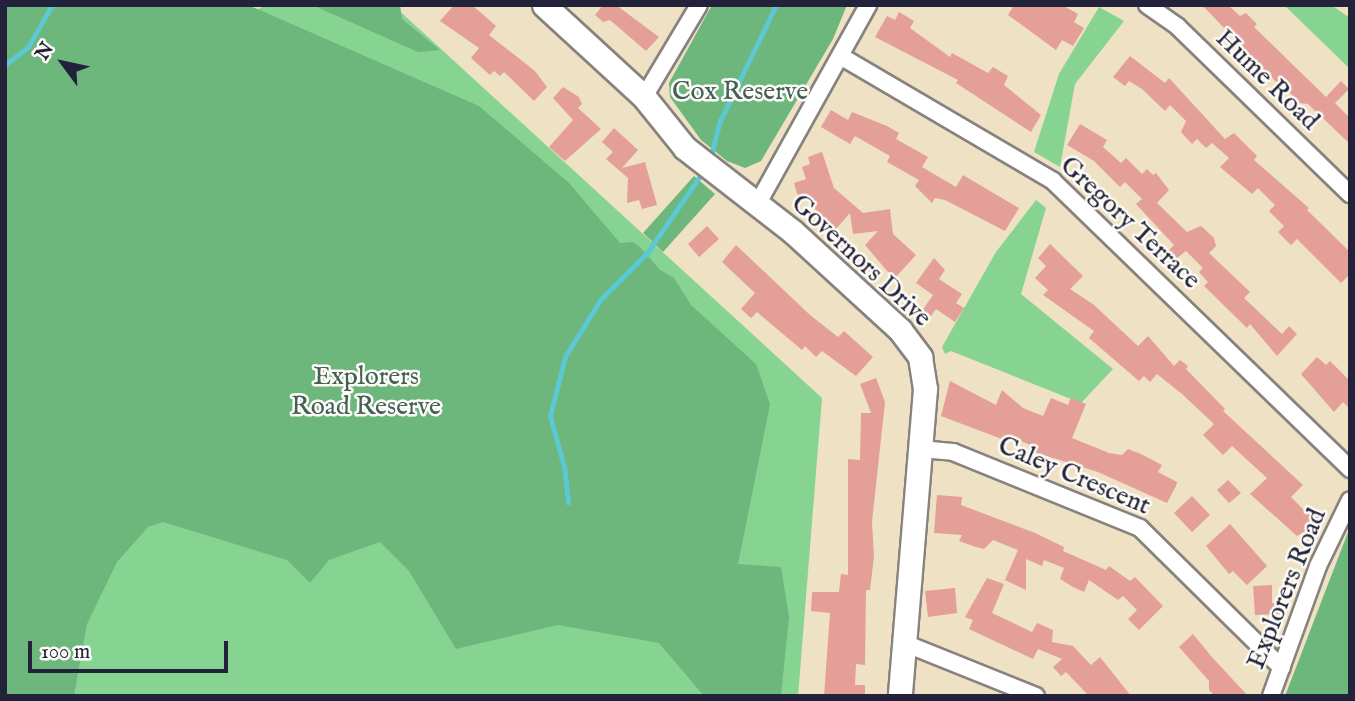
<!DOCTYPE html>
<style>
body{margin:0}
#map{position:relative;width:1355px;height:701px;overflow:hidden;background:#efe1c3;font-family:"IM FELL English",serif}
div>[style]{position:absolute}
.green>*{inset:0;background:#87d492}
.forest>*{inset:0;background:#6db67c}
.stream>*{height:4.5px;margin:-2.25px;padding:0 2.25px;transform-origin:2.25px;border-radius:2.25px;background:#5bc8d2}
.building>*{inset:0;background:#e39f98}
.roads{filter:drop-shadow(2px 0 #88827f) drop-shadow(-2px 0 #88827f) drop-shadow(0 2px #88827f) drop-shadow(0 -2px #88827f)}
.street>*{height:16px;margin:-8px;padding:0 8px;transform-origin:8px;border-radius:8px;background:#fff}
.secondary>*{height:23px;margin:-11.5px;padding:0 11.5px;transform-origin:11.5px;border-radius:11.5px;background:#fff}
span{translate:-50% -50%;white-space:nowrap;text-align:center;line-height:1.15;-webkit-text-stroke:5px #fdfcf7;paint-order:stroke}
.street-label{font-size:26px;color:#22223b}
.park-label{font-size:26px;color:#456059}
.frame{position:absolute;inset:0;border:7px solid #22223b;pointer-events:none}
.north{position:absolute;left:28px;top:28px;width:70px;height:70px;-webkit-text-stroke:5px #fdfcf7;paint-order:stroke;rotate:303deg;font-size:19px;font-weight:700;line-height:28px;text-align:center;color:#22223b}
.north::after{content:'';display:block;margin:auto;width:24px;height:32px;background:#22223b;clip-path:polygon(50% 0,100% 100%,50% 72%,0 100%)}
.scale{position:absolute;left:28px;top:641px;width:200px;height:32px;box-sizing:border-box;border:4px solid #22223b;border-top:0;padding-left:9px;font-size:21px;line-height:24px;white-space:nowrap;color:#22223b;-webkit-text-stroke:5px #fdfcf7;paint-order:stroke}
</style>
<div id="map">
<div class="green">
<div style="clip-path:polygon(264px 5px,393px 5px,822px 398px,798px 696px,42px 696px,107px 128px)"></div>
<div style="clip-path:polygon(1284px 5px,1331px 5px,1350px 18px,1350px 69px)"></div>
<div style="clip-path:polygon(1099px 7px,1124px 21px,1075px 84px,1060px 167px,1034px 152px,1059px 74px)"></div>
<div style="clip-path:polygon(1036px 200px,1046px 208px,1021px 294px,1113px 369px,1081px 403px,951px 351px,945px 354px,942px 347px,996px 252px)"></div>
</div>
<div class="forest">
<div style="clip-path:polygon(5px 5px,248px 5px,479px 106px,569px 183px,620px 243px,633px 242px,641px 248px,660px 270px,674px 278px,691px 305px,756px 364px,770px 404px,738px 564px,781px 567px,789px 617px,781px 696px,704px 696px,659px 643px,558px 625px,456px 649px,409px 571px,380px 542px,329px 560px,310px 583px,287px 560px,163px 522px,148px 527px,117px 562px,87px 624px,74px 696px,5px 696px)"></div>
<div style="clip-path:polygon(312px 5px,400px 5px,402px 19px,440px 50px,418px 52px)"></div>
<div style="clip-path:polygon(712px 5px,847px 5px,833px 39px,761px 161px,745px 168px,727px 161px,701px 140px,670px 97px,669px 83px)"></div>
<div style="clip-path:polygon(694px 176px,715px 194px,663px 252px,643px 233px)"></div>
<div style="clip-path:polygon(1350px 527px,1350px 696px,1285px 696px)"></div>
</div>
<div class="stream">
<div style="left:5px;top:65px;width:29px;rotate:-38deg"></div>
<div style="left:28px;top:47px;width:48px;rotate:-60.3deg"></div>
<div style="left:711px;top:156px;width:36px;rotate:-76deg"></div>
<div style="left:720px;top:121px;width:129px;rotate:-64.2deg"></div>
<div style="left:568px;top:503px;width:36px;rotate:-96deg"></div>
<div style="left:564px;top:467px;width:53px;rotate:-105.4deg"></div>
<div style="left:550px;top:416px;width:61px;rotate:-75.7deg"></div>
<div style="left:565px;top:357px;width:68px;rotate:-58.2deg"></div>
<div style="left:601px;top:299px;width:65px;rotate:-45deg"></div>
<div style="left:647px;top:253px;width:93px;rotate:-55.5deg"></div>
</div>
<div class="building">
<div style="clip-path:polygon(454px 5px,472px 5px,496px 26px,489px 35px,535px 71px,547px 87px,534px 101px,504px 72px,500px 76px,494px 71px,490px 75px,471px 58px,479px 48px,440px 21px)"></div>
<div style="clip-path:polygon(603px 5px,616px 5px,659px 37px,646px 51px,610px 20px,603px 22px,595px 15px)"></div>
<div style="clip-path:polygon(1014px 5px,1062px 5px,1078px 14px,1074px 22px,1084px 28px,1073px 46px,1062px 40px,1056px 50px,1008px 15px)"></div>
<div style="clip-path:polygon(1202px 5px,1228px 5px,1240px 16px,1246px 13px,1257px 24px,1254px 27px,1326px 97px,1341px 81px,1349px 89px,1335px 103px,1350px 118px,1350px 144px,1308px 104px,1299px 103px,1279px 80px,1276px 82px)"></div>
<div style="clip-path:polygon(899px 12px,914px 21px,910px 28px,950px 57px,952px 53px,988px 73px,993px 67px,1008px 76px,1004px 85px,1041px 115px,1031px 132px,956px 83px,958px 80px,875px 37px,887px 16px,895px 20px)"></div>
<div style="clip-path:polygon(1130px 56px,1165px 83px,1169px 78px,1225px 139px,1234px 133px,1257px 156px,1254px 160px,1309px 208px,1307px 210px,1350px 252px,1350px 274px,1341px 283px,1297px 239px,1291px 245px,1278px 232px,1284px 226px,1269px 211px,1275px 205px,1258px 188px,1252px 194px,1220px 167px,1229px 158px,1212px 143px,1206px 148px,1197px 139px,1192px 144px,1181px 132px,1186px 121px,1170px 105px,1165px 111px,1142px 89px,1129px 81px,1125px 86px,1113px 77px)"></div>
<div style="clip-path:polygon(563px 87px,579px 97px,582px 104px,578px 108px,601px 129px,565px 161px,549px 147px,573px 120px,553px 98px)"></div>
<div style="clip-path:polygon(831px 110px,848px 120px,852px 112px,887px 126px,899px 133px,896px 139px,928px 157px,922px 167px,956px 187px,963px 175px,1019px 208px,1005px 231px,945px 200px,935px 198px,932px 203px,915px 186px,919px 180px,887px 162px,890px 156px,855px 136px,850px 144px,821px 127px)"></div>
<div style="clip-path:polygon(1080px 124px,1107px 140px,1103px 147px,1121px 163px,1126px 158px,1142px 174px,1147px 169px,1153px 175px,1156px 173px,1169px 190px,1157px 203px,1187px 232px,1201px 226px,1214px 238px,1216px 246px,1209px 253px,1250px 292px,1244px 298px,1282px 334px,1289px 326px,1297px 334px,1277px 356px,1250px 324px,1247px 328px,1204px 286px,1208px 282px,1199px 272px,1203px 268px,1186px 251px,1177px 258px,1169px 250px,1174px 245px,1136px 204px,1142px 199px,1125px 182px,1120px 187px,1094px 161px,1067px 145px)"></div>
<div style="clip-path:polygon(614px 128px,638px 150px,622px 168px,645px 162px,657px 205px,642px 209px,639px 200px,627px 203px,628px 178px,606px 159px,613px 152px,602px 142px)"></div>
<div style="clip-path:polygon(822px 152px,834px 188px,863px 213px,890px 209px,893px 234px,916px 255px,894px 279px,865px 245px,878px 231px,853px 234px,850px 213px,835px 230px,803px 196px,798px 197px,794px 183px,806px 179px,802px 167px,810px 164px,808px 157px)"></div>
<div style="clip-path:polygon(707px 226px,719px 239px,699px 257px,688px 244px)"></div>
<div style="clip-path:polygon(1050px 244px,1083px 276px,1070px 289px,1094px 305px,1138px 346px,1148px 336px,1174px 366px,1180px 360px,1188px 366px,1186px 369px,1225px 409px,1223px 411px,1303px 485px,1291px 497px,1308px 514px,1317px 511px,1321px 522px,1297px 536px,1250px 494px,1267px 478px,1232px 446px,1223px 455px,1203px 435px,1214px 424px,1182px 394px,1157px 374px,1150px 382px,1144px 376px,1139px 381px,1089px 338px,1094px 331px,1043px 295px,1048px 290px,1035px 278px,1046px 266px,1038px 258px)"></div>
<div style="clip-path:polygon(736px 245px,810px 315px,838px 337px,844px 331px,873px 357px,856px 376px,822px 351px,816px 357px,805px 346px,802px 350px,757px 312px,751px 318px,741px 309px,755px 293px,722px 262px)"></div>
<div style="clip-path:polygon(934px 258px,945px 270px,939px 279px,962px 294px,956px 303px,964px 308px,955px 322px,936px 309px,931px 316px,922px 311px,933px 295px,916px 283px)"></div>
<div style="clip-path:polygon(1317px 357px,1326px 365px,1330px 361px,1350px 381px,1350px 409px,1343px 402px,1334px 412px,1301px 374px)"></div>
<div style="clip-path:polygon(876px 378px,885px 402px,872px 522px,874px 556px,870px 590px,866px 590px,865px 665px,856px 664px,855px 685px,865px 685px,865px 696px,824px 696px,830px 613px,811px 611px,812px 592px,839px 592px,841px 574px,848px 575px,848px 459px,860px 460px,861px 413px,871px 413px,860px 384px)"></div>
<div style="clip-path:polygon(950px 381px,996px 405px,1002px 390px,1023px 408px,1043px 416px,1051px 398px,1068px 405px,1071px 398px,1086px 404px,1072px 438px,1109px 453px,1122px 455px,1128px 449px,1141px 454px,1162px 465px,1158px 472px,1177px 482px,1176px 486px,1167px 503px,1098px 472px,1031px 451px,1033px 446px,1009px 436px,1007px 441px,941px 416px)"></div>
<div style="clip-path:polygon(1228px 480px,1241px 493px,1229px 503px,1217px 490px)"></div>
<div style="clip-path:polygon(937px 495px,962px 497px,961px 505px,1035px 533px,1064px 547px,1063px 551px,1106px 570px,1109px 566px,1130px 581px,1135px 577px,1163px 606px,1139px 630px,1128px 619px,1137px 610px,1123px 596px,1118px 600px,1089px 580px,1084px 592px,1073px 587px,1060px 579px,1064px 568px,1044px 560px,1042px 566px,1026px 559px,1026px 590px,1005px 580px,1018px 550px,993px 540px,984px 549px,976px 547px,959px 541px,962px 535px,934px 533px)"></div>
<div style="clip-path:polygon(1192px 496px,1210px 515px,1192px 532px,1174px 513px)"></div>
<div style="clip-path:polygon(1230px 524px,1267px 566px,1247px 585px,1233px 571px,1229px 574px,1206px 546px)"></div>
<div style="clip-path:polygon(987px 578px,1004px 584px,992px 613px,1032px 632px,1037px 623px,1053px 630px,1052px 642px,1073px 646px,1091px 665px,1100px 657px,1131px 696px,1089px 696px,1066px 672px,1061px 676px,1053px 667px,1062px 659px,1038px 649px,1033px 659px,969px 629px,973px 620px,965px 617px)"></div>
<div style="clip-path:polygon(1272px 585px,1272px 603px,1279px 603px,1281px 614px,1255px 615px,1253px 586px)"></div>
<div style="clip-path:polygon(955px 588px,957px 613px,928px 617px,925px 591px)"></div>
<div style="clip-path:polygon(1193px 634px,1211px 656px,1248px 696px,1215px 696px,1209px 690px,1209px 681px,1179px 647px)"></div>
</div>
<div class="roads">
<div class="street">
<div style="left:1147px;top:5px;width:38px;rotate:35deg"></div>
<div style="left:1178px;top:27px;width:240px;rotate:44.2deg"></div>
<div style="left:842px;top:57px;width:245px;rotate:30.4deg"></div>
<div style="left:1053px;top:181px;width:414px;rotate:44.1deg"></div>
<div style="left:644px;top:97px;width:107px;rotate:-59.1deg"></div>
<div style="left:758px;top:203px;width:227px;rotate:-60.9deg"></div>
<div style="left:920px;top:449px;width:33px;rotate:5deg"></div>
<div style="left:953px;top:452px;width:202px;rotate:22.1deg"></div>
<div style="left:1140px;top:528px;width:199px;rotate:44.6deg"></div>
<div style="left:904px;top:643px;width:142px;rotate:21.9deg"></div>
<div style="left:1271px;top:696px;width:138px;rotate:-70.1deg"></div>
<div style="left:1318px;top:566px;width:73px;rotate:-64.1deg"></div>
</div>
<div class="secondary">
<div style="left:544px;top:5px;width:136px;rotate:42.6deg"></div>
<div style="left:644px;top:97px;width:65px;rotate:51.2deg"></div>
<div style="left:685px;top:148px;width:135px;rotate:37.8deg"></div>
<div style="left:792px;top:231px;width:147px;rotate:42.5deg"></div>
<div style="left:900px;top:330px;width:34px;rotate:53deg"></div>
<div style="left:920px;top:357px;width:32px;rotate:81deg"></div>
<div style="left:925px;top:389px;width:308px;rotate:94.7deg"></div>
</div>
</div>
<div class="street-label">
<span style="left:1267px;top:80px;rotate:44deg">Hume Road</span>
<span style="left:1130px;top:223px;rotate:43deg">Gregory Terrace</span>
<span style="left:861px;top:261px;rotate:43deg">Governors Drive</span>
<span style="left:1074px;top:476px;rotate:23deg">Caley Crescent</span>
<span style="left:1287px;top:589px;rotate:-68deg">Explorers Road</span>
</div>
<div class="park-label">
<span style="left:740px;top:92px">Cox Reserve</span>
<span style="left:366px;top:392px">Explorers<br>Road Reserve</span>
</div>
<div class="frame"></div>
<div class="north">N</div>
<div class="scale">100 m</div>
</div>
